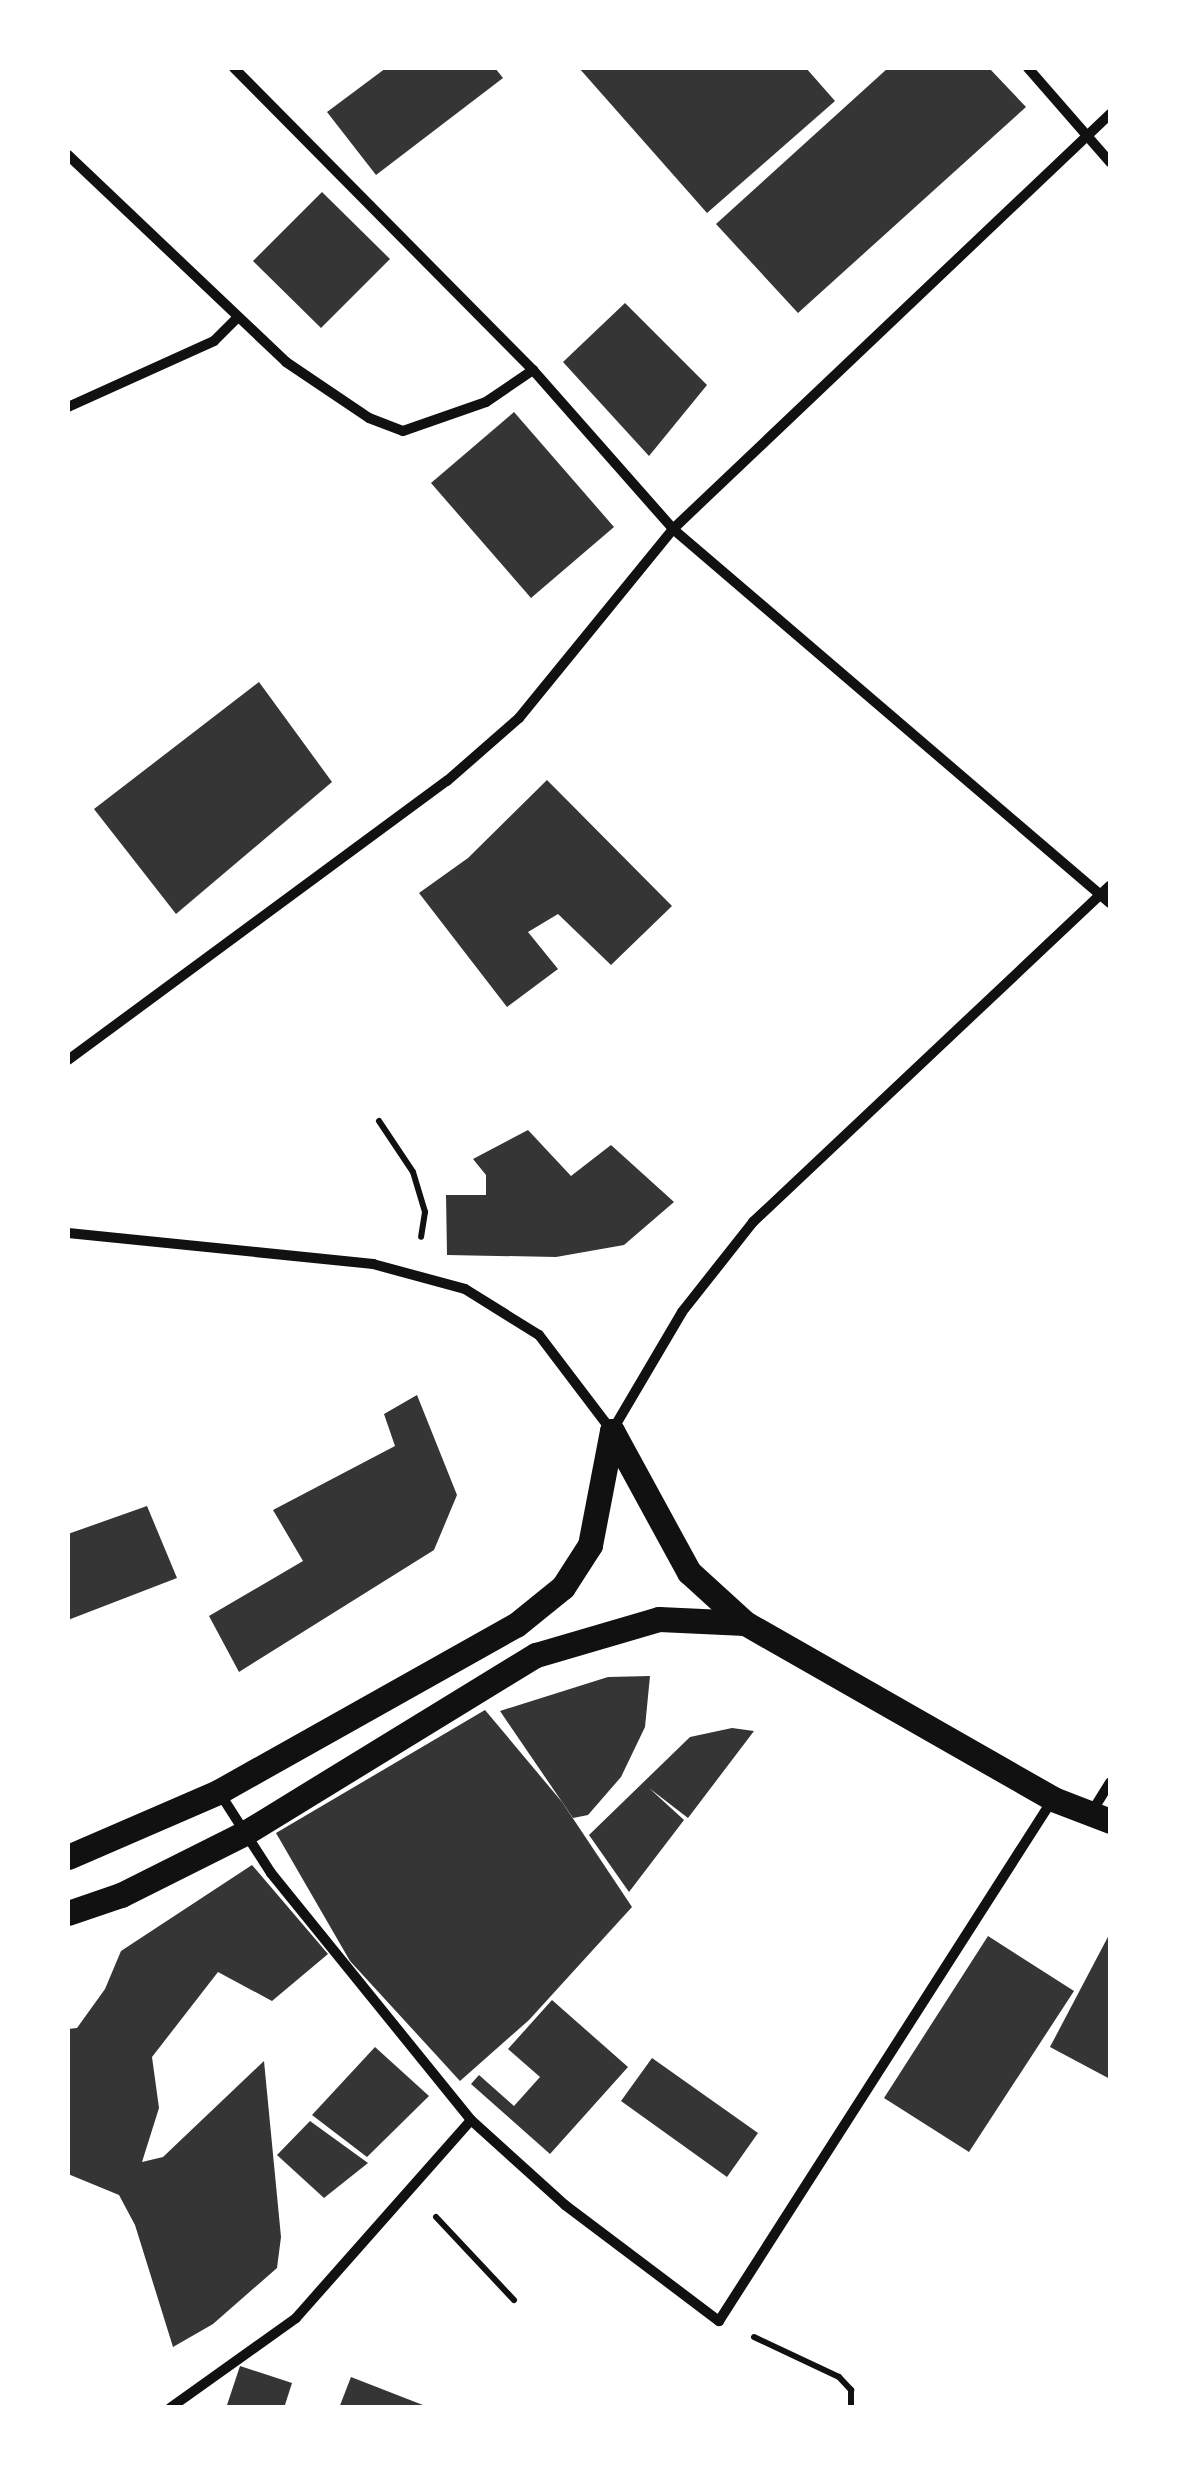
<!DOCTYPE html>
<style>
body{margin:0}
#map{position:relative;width:1178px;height:2475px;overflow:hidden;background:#fff;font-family:Raleway,sans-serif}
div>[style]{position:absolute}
.building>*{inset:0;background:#353535}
.path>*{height:6px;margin:-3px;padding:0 3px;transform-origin:3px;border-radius:3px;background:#111}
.minor>*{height:10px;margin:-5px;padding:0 5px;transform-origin:5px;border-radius:5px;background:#111}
.primary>*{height:25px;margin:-12.5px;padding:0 12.5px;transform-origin:12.5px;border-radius:12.5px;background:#111}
span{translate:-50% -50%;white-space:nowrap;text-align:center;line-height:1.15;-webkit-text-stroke:10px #fff;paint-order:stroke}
.frame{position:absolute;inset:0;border:70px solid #fff;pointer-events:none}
</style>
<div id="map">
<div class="building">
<div style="clip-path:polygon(386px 68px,495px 68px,503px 78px,376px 175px,327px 112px)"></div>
<div style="clip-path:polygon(579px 68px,806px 68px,835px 101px,707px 213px)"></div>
<div style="clip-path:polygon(888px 68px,989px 68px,1026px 107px,798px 313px,716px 224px)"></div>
<div style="clip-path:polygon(322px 192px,390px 259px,321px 328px,253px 261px)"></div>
<div style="clip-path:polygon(625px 303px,707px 385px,649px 456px,563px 362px)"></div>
<div style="clip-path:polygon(514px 412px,614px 527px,531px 598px,431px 483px)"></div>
<div style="clip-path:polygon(259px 682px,332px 782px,176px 914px,94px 809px)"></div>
<div style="clip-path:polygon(547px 780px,672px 906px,611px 965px,558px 914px,528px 932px,558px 969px,507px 1007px,419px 893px,468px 858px)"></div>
<div style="clip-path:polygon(528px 1130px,571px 1176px,611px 1145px,674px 1202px,624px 1245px,556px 1257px,447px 1255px,446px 1195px,486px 1195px,486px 1175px,473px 1159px)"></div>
<div style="clip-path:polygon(417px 1395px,457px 1495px,434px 1550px,239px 1672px,209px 1616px,303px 1561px,273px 1510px,395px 1446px,384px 1414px)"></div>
<div style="clip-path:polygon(147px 1506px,177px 1578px,68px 1620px,68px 1534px)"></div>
<div style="clip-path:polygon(650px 1676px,645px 1727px,621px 1777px,588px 1815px,573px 1818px,500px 1711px,608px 1677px)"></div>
<div style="clip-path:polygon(485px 1710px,562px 1802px,632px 1907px,529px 2020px,460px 2081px,350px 1961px,276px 1833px)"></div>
<div style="clip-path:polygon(732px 1728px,754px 1731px,688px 1818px,649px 1788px,684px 1820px,629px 1892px,589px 1835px,690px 1737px)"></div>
<div style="clip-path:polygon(252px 1865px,328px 1954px,272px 2001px,218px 1972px,152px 2057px,159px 2108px,142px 2162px,163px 2157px,264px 2061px,281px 2237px,277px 2268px,213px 2324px,173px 2347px,135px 2225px,119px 2195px,68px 2174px,68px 2029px,77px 2028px,105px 1989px,121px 1951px)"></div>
<div style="clip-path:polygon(1110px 1933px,1110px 2079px,1050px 2047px)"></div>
<div style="clip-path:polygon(988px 1936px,1074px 1991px,969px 2152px,884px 2098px)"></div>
<div style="clip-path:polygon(552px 2000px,628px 2067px,550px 2154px,471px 2084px,479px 2075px,514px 2106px,540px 2077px,508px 2049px)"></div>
<div style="clip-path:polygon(375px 2047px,429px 2096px,367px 2157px,312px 2115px)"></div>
<div style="clip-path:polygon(652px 2058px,758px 2133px,727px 2177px,621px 2101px)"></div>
<div style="clip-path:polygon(310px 2121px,368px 2163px,324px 2198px,277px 2155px)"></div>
<div style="clip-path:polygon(240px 2366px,292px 2383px,284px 2408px,226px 2408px)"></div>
<div style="clip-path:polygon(351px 2377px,428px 2407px,428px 2408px,339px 2408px)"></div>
</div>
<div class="path">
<div style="left:379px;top:1121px;width:61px;rotate:56.3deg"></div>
<div style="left:413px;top:1172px;width:42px;rotate:73.3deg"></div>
<div style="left:425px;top:1212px;width:25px;rotate:99deg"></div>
<div style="left:436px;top:2217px;width:114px;rotate:46.8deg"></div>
<div style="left:754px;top:2337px;width:94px;rotate:25.2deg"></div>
<div style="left:839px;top:2377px;width:18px;rotate:47deg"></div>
<div style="left:851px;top:2390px;width:18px;rotate:90deg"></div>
</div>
<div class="minor">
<div style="left:234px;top:68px;width:425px;rotate:45.3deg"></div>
<div style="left:533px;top:370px;width:212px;rotate:48.6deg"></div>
<div style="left:673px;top:529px;width:575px;rotate:40.56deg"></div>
<div style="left:1028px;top:68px;width:125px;rotate:48.9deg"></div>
<div style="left:68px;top:155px;width:301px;rotate:43.5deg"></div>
<div style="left:286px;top:362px;width:100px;rotate:34deg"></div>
<div style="left:369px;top:418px;width:36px;rotate:21deg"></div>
<div style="left:403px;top:431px;width:88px;rotate:-19.3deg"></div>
<div style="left:486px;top:402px;width:57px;rotate:-34.2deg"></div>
<div style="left:68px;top:407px;width:160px;rotate:-24.3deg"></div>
<div style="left:214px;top:341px;width:34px;rotate:-45deg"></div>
<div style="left:68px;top:1060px;width:471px;rotate:-36.4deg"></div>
<div style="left:447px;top:781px;width:96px;rotate:-41.2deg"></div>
<div style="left:519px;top:718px;width:244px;rotate:-50.8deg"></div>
<div style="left:673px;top:529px;width:603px;rotate:-43.52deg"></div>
<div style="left:68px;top:1233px;width:307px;rotate:5.8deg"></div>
<div style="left:373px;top:1264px;width:95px;rotate:15.2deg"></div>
<div style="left:465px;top:1289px;width:87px;rotate:31.9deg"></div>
<div style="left:539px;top:1335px;width:121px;rotate:52.8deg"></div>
<div style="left:612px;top:1431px;width:138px;rotate:-59.5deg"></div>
<div style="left:682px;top:1312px;width:115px;rotate:-51.7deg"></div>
<div style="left:753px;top:1222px;width:490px;rotate:-43.3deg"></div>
<div style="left:219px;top:1792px;width:96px;rotate:57.3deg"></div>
<div style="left:271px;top:1873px;width:318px;rotate:51deg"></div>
<div style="left:471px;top:2120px;width:127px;rotate:42.1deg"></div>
<div style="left:565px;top:2205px;width:193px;rotate:37deg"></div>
<div style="left:719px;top:2321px;width:620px;rotate:-57.39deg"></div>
<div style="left:1091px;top:1813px;width:36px;rotate:-58deg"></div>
<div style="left:170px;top:2408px;width:155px;rotate:-35.5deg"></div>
<div style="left:296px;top:2318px;width:264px;rotate:-48.5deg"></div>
</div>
<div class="primary">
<div style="left:612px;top:1431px;width:161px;rotate:61.4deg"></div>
<div style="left:689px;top:1572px;width:76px;rotate:42.3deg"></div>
<div style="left:745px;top:1623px;width:355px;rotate:29.7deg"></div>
<div style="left:1053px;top:1799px;width:61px;rotate:21.1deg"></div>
<div style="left:68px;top:1857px;width:163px;rotate:-23.4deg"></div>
<div style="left:218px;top:1792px;width:342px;rotate:-29.3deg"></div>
<div style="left:516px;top:1625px;width:60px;rotate:-39deg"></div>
<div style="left:563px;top:1587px;width:50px;rotate:-57.3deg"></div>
<div style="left:590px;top:1545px;width:116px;rotate:-79.1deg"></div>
<div style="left:68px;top:1913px;width:56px;rotate:-18.8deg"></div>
<div style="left:121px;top:1895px;width:139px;rotate:-26.6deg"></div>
<div style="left:245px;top:1833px;width:341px;rotate:-31.5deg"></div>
<div style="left:536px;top:1655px;width:128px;rotate:-16.3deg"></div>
<div style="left:659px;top:1619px;width:86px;rotate:2.7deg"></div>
</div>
<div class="frame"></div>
</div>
